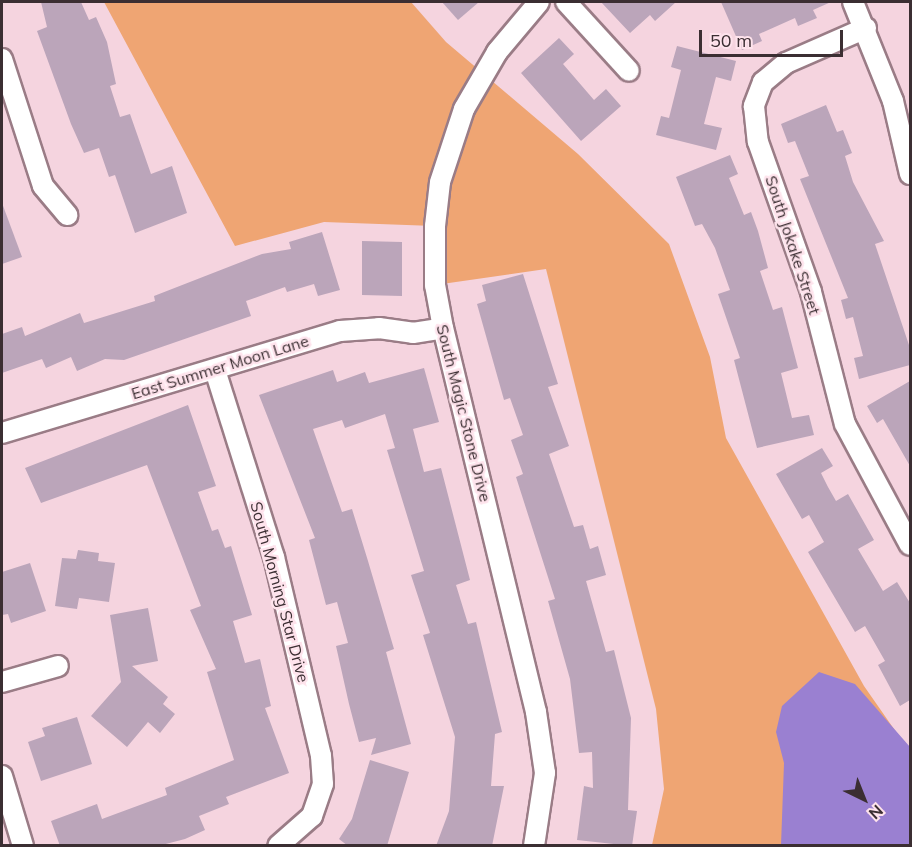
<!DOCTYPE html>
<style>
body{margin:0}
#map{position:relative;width:912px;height:847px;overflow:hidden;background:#f5d4df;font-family:Mulish,sans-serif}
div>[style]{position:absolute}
.green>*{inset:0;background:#efa573}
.water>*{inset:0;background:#9a80d1}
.building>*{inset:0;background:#bba5ba}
.roads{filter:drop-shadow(2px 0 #9a7c86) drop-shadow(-2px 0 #9a7c86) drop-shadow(0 2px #9a7c86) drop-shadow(0 -2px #9a7c86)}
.minor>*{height:20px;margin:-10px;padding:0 10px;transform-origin:10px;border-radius:10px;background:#fff}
span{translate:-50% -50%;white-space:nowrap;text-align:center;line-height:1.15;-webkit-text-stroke:5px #fee3ec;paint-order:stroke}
.street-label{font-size:16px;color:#3b2e32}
.frame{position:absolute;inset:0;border:3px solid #3b2e32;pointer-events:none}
.north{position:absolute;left:834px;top:769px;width:60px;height:60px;-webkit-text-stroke:4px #fee3ec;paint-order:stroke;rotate:137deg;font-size:16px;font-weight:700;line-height:24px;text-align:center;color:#3b2e32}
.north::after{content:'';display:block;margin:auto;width:21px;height:27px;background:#3b2e32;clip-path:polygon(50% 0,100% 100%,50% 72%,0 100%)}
.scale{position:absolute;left:699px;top:30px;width:144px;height:27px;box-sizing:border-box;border:3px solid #3b2e32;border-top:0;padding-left:8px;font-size:18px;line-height:21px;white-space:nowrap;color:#3b2e32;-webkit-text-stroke:4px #fee3ec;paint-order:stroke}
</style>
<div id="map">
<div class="green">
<div style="clip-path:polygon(104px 2px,411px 2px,446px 42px,578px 154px,669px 244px,710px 357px,726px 438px,864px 686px,910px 752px,910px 845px,652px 845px,664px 789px,656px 709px,546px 269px,435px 285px,434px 226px,324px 222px,235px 246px)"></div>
</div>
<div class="water">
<div style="clip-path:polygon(819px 672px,855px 684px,910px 747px,910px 845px,781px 845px,784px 763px,776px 732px,782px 706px)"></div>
</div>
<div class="building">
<div style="clip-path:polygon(41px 2px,81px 2px,89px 20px,96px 17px,107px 42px,116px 84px,110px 86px,120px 117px,130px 114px,151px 174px,172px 166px,187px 213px,135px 233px,115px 175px,109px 177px,99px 148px,84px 153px,71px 124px,37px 31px,47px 27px)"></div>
<div style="clip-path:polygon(442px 2px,479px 2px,458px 20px)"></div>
<div style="clip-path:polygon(601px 2px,676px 2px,655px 21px,650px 15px,630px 33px)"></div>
<div style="clip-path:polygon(721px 2px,831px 2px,813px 10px,817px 18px,798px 26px,795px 18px,759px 34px,762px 41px,742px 50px)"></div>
<div style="clip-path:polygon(559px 38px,574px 54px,563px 64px,594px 100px,606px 89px,621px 106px,581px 141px,521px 73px)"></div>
<div style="clip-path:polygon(677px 46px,736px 61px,731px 81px,716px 77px,704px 124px,722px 128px,716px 150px,656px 135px,661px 116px,669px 118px,681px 70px,671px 67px)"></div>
<div style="clip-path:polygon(826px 105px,837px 132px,843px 130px,852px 153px,845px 156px,853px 182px,884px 241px,875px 244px,910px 348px,910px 365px,859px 379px,854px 358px,863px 356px,853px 317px,846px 319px,841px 300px,848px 298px,800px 179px,809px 176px,795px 141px,788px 143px,781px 124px)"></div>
<div style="clip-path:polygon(730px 155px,738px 174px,729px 178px,744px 215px,751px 212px,758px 231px,768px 268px,760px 271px,773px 310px,782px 307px,798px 368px,781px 373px,792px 418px,809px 415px,814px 435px,757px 448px,734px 360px,740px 358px,718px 294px,730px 290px,715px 248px,702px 224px,695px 226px,676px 177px)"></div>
<div style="clip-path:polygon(2px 203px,22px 257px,2px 264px)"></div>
<div style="clip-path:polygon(322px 232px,340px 290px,318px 296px,314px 284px,287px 292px,285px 287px,246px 301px,251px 316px,124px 360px,105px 359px,77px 371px,71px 357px,46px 368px,42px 359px,2px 373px,2px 334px,22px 327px,25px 336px,80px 313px,84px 323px,155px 301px,154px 296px,262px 254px,291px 249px,289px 242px)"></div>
<div style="clip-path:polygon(362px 241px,402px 242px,402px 296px,362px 295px)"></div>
<div style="clip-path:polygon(523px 274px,558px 384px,548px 387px,569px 446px,549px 454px,574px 527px,583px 525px,590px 549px,598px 546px,606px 575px,586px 581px,606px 652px,614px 650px,631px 718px,628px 810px,637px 811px,632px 846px,577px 840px,584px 786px,593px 788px,592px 752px,579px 753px,570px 679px,548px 601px,555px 599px,516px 477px,523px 474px,511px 440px,523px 435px,510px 398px,504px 400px,477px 304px,486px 301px,482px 285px)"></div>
<div style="clip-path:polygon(424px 368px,439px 422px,413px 429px,424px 472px,441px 468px,470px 580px,456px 585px,468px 624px,476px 622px,502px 732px,495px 734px,491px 786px,504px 786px,492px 846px,436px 846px,449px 811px,455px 737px,423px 635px,430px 633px,411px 575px,424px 571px,387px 450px,395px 448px,385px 414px,345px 428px,342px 420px,313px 429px,342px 512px,352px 509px,368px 561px,394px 649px,386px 652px,411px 744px,371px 755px,376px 738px,359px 742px,349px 704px,336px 646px,348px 643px,337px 602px,326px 605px,309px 540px,315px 538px,259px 395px,333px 370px,337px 382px,365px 372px,369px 383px)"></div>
<div style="clip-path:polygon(910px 381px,910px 466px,883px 419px,877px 423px,867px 406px)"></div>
<div style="clip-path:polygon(188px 405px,216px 486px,198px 492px,212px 531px,218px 529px,225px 548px,231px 546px,252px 615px,233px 621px,245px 663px,260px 659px,271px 706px,265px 708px,289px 773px,226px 797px,229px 804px,199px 816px,205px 830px,185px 839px,158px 846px,60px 846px,51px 821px,97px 804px,102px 819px,167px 795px,165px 788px,234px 760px,207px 672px,216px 669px,190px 610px,201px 606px,147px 465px,41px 503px,25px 468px)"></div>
<div style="clip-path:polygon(822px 448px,833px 466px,821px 473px,828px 487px,836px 501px,848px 494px,874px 540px,858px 549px,883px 591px,897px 582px,910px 603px,910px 700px,900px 706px,878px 665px,885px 661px,865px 626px,855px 632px,808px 552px,824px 542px,809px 515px,802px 519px,776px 474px)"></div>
<div style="clip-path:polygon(78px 550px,99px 553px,98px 561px,115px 563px,109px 602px,79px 598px,77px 609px,55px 606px,62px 558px,76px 559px)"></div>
<div style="clip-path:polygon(30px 563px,46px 611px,11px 623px,8px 614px,2px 615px,2px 572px)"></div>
<div style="clip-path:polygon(148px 608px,158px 661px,132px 666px,168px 697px,163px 704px,175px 714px,160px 733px,148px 722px,127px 747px,91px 716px,121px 682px,110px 615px)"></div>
<div style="clip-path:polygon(77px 717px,92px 764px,41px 781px,28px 742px,45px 736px,42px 728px)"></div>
<div style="clip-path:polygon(370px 760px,409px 772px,387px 846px,348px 846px,339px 839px,352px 819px)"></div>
</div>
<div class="roads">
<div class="minor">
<div style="left:566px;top:2px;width:93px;rotate:47.6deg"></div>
<div style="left:853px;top:2px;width:107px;rotate:68deg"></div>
<div style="left:893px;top:101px;width:75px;rotate:76.9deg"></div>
<div style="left:866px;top:28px;width:87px;rotate:156.4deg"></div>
<div style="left:786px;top:63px;width:30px;rotate:140deg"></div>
<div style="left:763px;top:82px;width:26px;rotate:111deg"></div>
<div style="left:754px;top:106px;width:36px;rotate:84deg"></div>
<div style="left:758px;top:142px;width:159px;rotate:70.5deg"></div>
<div style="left:811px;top:292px;width:136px;rotate:75.6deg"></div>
<div style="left:845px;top:424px;width:137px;rotate:61.8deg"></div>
<div style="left:2px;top:59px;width:133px;rotate:72.1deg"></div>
<div style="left:43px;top:186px;width:38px;rotate:50deg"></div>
<div style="left:215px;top:370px;width:196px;rotate:72.5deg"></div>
<div style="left:274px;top:557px;width:204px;rotate:76.7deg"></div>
<div style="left:321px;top:756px;width:28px;rotate:86deg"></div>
<div style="left:323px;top:784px;width:34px;rotate:109deg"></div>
<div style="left:312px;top:816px;width:45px;rotate:138.6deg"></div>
<div style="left:2px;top:433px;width:353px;rotate:-16.8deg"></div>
<div style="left:340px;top:331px;width:39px;rotate:-4deg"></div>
<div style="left:379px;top:328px;width:34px;rotate:8deg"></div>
<div style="left:413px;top:333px;width:30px;rotate:-9deg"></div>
<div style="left:2px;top:682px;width:58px;rotate:-15.9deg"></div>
<div style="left:2px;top:776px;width:73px;rotate:73.3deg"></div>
<div style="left:534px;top:846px;width:74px;rotate:-81.4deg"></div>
<div style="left:545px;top:773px;width:62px;rotate:-98.4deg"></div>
<div style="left:536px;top:712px;width:395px;rotate:-103.6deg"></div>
<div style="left:443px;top:328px;width:44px;rotate:-100.5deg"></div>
<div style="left:435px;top:285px;width:59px;rotate:-90deg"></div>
<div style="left:435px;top:226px;width:44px;rotate:-83.5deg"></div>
<div style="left:440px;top:182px;width:77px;rotate:-71.8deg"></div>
<div style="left:464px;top:109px;width:66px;rotate:-59.9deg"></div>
<div style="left:497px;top:52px;width:65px;rotate:-50deg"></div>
</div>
</div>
<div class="street-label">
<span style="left:793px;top:245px;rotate:72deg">South Jokake Street</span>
<span style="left:220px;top:367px;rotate:-17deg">East Summer Moon Lane</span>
<span style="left:464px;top:413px;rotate:76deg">South Magic Stone Drive</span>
<span style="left:280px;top:592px;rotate:75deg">South Morning Star Drive</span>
</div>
<div class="frame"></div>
<div class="north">N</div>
<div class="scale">50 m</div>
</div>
